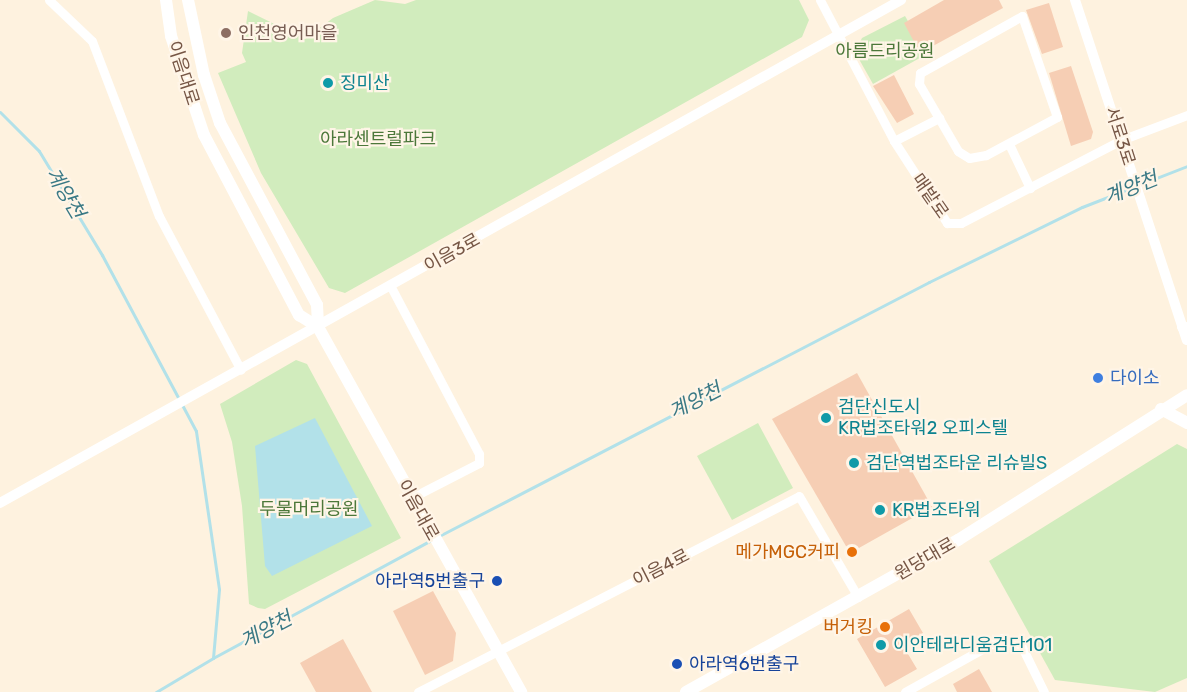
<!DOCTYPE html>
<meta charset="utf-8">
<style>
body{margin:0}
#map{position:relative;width:1187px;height:692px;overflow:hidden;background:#fef2df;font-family:Rubik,"Noto Sans KR",sans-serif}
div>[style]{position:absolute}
.green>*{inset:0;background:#d1ecbd}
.water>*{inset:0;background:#b2e1e9}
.stream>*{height:3px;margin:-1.5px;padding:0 1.5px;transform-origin:1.5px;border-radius:1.5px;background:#b2e1e9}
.building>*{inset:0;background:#f6ceb4}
.minor>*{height:9px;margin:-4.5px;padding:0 4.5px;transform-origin:4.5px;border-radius:4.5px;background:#fff}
.tertiary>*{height:10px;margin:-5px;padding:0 5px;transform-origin:5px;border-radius:5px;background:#fff}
.secondary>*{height:12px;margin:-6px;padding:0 6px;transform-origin:6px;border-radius:6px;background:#fff}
.dots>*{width:16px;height:16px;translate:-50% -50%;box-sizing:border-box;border:3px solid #fff5e7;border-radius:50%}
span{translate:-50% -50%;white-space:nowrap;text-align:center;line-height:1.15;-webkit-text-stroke:4.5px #fff5e7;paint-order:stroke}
.education-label{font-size:18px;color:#785e54}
.left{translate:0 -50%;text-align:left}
.park-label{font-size:18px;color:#4c783a}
.street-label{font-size:18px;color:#765645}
.culture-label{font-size:18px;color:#0d838f}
.shop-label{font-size:18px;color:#366cbe}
.food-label{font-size:18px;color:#c56008}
.right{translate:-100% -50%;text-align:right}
.transit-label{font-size:18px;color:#164399}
.water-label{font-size:20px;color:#3a7985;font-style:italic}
</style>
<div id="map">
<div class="green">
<div style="clip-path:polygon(375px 0,405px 4px,416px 0,799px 0,809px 20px,802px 37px,345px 293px,329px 288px,261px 173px,218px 73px,246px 62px,242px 53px,248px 11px,305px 39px,333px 18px)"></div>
<div style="clip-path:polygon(905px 16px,927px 54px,873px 84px,855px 52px,862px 38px)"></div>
<div style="clip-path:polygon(296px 360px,307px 364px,401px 538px,265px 609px,258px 608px,249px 604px,242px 506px,232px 442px,220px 404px)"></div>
<div style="clip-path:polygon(758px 423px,793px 488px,732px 520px,697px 456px)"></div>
<div style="clip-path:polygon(1177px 444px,1187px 449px,1187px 678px,1155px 692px,1055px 680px,989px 561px)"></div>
</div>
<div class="water">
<div style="clip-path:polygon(315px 418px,372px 526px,272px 576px,265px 566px,255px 446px)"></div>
</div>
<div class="stream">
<div style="left:0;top:112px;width:55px;rotate:45deg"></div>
<div style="left:39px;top:151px;width:122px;rotate:58.8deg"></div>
<div style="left:102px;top:255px;width:163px;rotate:61.9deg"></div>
<div style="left:439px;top:536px;width:552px;rotate:-27.4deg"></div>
<div style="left:929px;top:282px;width:170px;rotate:-26.1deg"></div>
<div style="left:1082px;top:207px;width:113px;rotate:-21.3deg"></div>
<div style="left:213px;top:658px;width:250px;rotate:-28.4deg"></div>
<div style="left:156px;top:692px;width:66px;rotate:-30.8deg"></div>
<div style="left:213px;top:658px;width:69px;rotate:-85deg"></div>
<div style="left:219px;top:589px;width:160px;rotate:-98.3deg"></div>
<div style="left:196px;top:431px;width:30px;rotate:-118deg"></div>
</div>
<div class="building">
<div style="clip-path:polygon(944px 0,999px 0,1003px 8px,920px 53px,904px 23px)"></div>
<div style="clip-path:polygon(1049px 3px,1063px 47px,1042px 54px,1026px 10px)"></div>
<div style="clip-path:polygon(1071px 66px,1093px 132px,1091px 139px,1071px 146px,1049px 73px)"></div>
<div style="clip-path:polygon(894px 75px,914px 114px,897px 123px,873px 86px)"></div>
<div style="clip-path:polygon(857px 373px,932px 507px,850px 553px,772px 419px)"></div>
<div style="clip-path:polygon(433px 591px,456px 633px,453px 661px,425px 675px,393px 611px)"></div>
<div style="clip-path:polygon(909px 609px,923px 633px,902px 644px,917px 669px,885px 687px,857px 639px)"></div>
<div style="clip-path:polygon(343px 639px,372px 692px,316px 692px,300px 663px)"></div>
<div style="clip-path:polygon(979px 669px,992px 692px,957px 692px,953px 684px)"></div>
</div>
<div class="minor">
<div style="left:49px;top:0;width:59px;rotate:43.6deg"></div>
<div style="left:92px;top:41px;width:187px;rotate:69.1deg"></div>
<div style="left:159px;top:216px;width:174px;rotate:62deg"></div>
<div style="left:820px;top:0;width:159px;rotate:62.3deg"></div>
<div style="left:894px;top:141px;width:98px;rotate:57.1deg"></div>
<div style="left:947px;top:223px;width:14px"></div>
<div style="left:961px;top:223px;width:180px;rotate:-27.4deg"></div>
<div style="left:1121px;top:140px;width:71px;rotate:-20.7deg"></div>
<div style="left:1022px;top:16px;width:107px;rotate:70.9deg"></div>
<div style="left:1057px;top:117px;width:81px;rotate:151.8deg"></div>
<div style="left:986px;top:155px;width:17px;rotate:170deg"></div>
<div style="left:969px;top:158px;width:13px;rotate:-148deg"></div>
<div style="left:958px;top:151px;width:78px;rotate:-120.2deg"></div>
<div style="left:919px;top:84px;width:11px;rotate:-85deg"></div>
<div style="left:920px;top:73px;width:117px;rotate:-29.2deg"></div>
<div style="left:894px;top:141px;width:51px;rotate:-27.1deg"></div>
<div style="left:1009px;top:144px;width:49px;rotate:64.5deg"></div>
<div style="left:391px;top:287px;width:189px;rotate:62.2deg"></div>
<div style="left:479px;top:454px;width:9px;rotate:90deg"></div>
<div style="left:479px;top:463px;width:76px;rotate:152.8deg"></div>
<div style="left:418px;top:692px;width:428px;rotate:-27.2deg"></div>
<div style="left:799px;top:496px;width:117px;rotate:59.7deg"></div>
<div style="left:905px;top:692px;width:111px;rotate:-29.1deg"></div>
<div style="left:1002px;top:638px;width:20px;rotate:20deg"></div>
<div style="left:1021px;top:645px;width:52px;rotate:63.9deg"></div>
</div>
<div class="tertiary">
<div style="left:1075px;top:0;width:358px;rotate:71.8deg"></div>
<div style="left:0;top:503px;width:1032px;rotate:-29.17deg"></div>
</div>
<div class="secondary">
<div style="left:166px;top:0;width:36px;rotate:82deg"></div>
<div style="left:171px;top:36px;width:104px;rotate:71.6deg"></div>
<div style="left:204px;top:135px;width:204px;rotate:62.2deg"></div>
<div style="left:299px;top:315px;width:22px;rotate:32deg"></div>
<div style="left:188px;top:0;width:77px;rotate:78deg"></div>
<div style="left:204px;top:75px;width:51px;rotate:71.6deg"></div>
<div style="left:220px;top:123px;width:206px;rotate:61.9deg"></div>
<div style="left:317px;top:305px;width:22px;rotate:87deg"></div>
<div style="left:318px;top:327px;width:418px;rotate:60.9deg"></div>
<div style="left:1183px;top:327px;width:4px;rotate:27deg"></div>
<div style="left:1161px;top:409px;width:30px;rotate:28deg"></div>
<div style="left:686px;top:692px;width:312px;rotate:-29.2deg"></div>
<div style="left:958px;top:540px;width:271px;rotate:-32.3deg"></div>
</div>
<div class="dots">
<div style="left:226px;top:33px;background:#8d6e63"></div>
<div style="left:328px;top:83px;background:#0f9aa8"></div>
<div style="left:1098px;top:378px;background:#3f7fe0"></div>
<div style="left:826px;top:418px;background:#0f9aa8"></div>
<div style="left:854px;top:463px;background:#0f9aa8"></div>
<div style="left:880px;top:510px;background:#0f9aa8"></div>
<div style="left:852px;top:552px;background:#e8710a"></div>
<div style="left:497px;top:581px;background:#1a4fb4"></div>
<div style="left:885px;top:627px;background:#e8710a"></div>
<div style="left:881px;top:645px;background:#0f9aa8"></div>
<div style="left:677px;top:664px;background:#1a4fb4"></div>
</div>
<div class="education-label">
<span class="left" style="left:238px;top:33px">인천영어마을</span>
</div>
<div class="park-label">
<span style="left:885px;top:51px">아름드리공원</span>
<span style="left:378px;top:139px">아라센트럴파크</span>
<span style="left:309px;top:509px">두물머리공원</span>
</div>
<div class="street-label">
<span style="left:183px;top:73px;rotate:72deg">이음대로</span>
<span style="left:1120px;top:136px;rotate:72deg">서로3로</span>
<span style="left:930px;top:196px;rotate:55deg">매밭로</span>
<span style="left:452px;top:253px;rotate:-29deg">이음3로</span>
<span style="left:418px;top:510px;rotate:61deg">이음대로</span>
<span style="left:925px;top:559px;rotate:-30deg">원당대로</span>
<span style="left:661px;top:568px;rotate:-27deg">이음4로</span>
</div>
<div class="culture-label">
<span class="left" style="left:340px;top:83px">징미산</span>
<span class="left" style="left:838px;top:418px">검단신도시<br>KR법조타워2 오피스텔</span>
<span class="left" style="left:866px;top:463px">검단역법조타운 리슈빌S</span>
<span class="left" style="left:892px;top:510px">KR법조타워</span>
<span class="left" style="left:893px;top:645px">이안테라디움검단101</span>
</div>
<div class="shop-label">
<span class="left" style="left:1110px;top:378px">다이소</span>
</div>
<div class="food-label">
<span class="right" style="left:840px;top:552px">메가MGC커피</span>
<span class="right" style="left:873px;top:627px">버거킹</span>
</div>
<div class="transit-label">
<span class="right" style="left:485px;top:581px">아라역5번출구</span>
<span class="left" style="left:689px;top:664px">아라역6번출구</span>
</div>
<div class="water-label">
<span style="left:1131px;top:188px;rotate:-22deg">계양천</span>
<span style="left:65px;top:193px;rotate:59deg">계양천</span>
<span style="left:695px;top:401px;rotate:-27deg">계양천</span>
<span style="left:266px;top:630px;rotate:-28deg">계양천</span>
</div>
</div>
